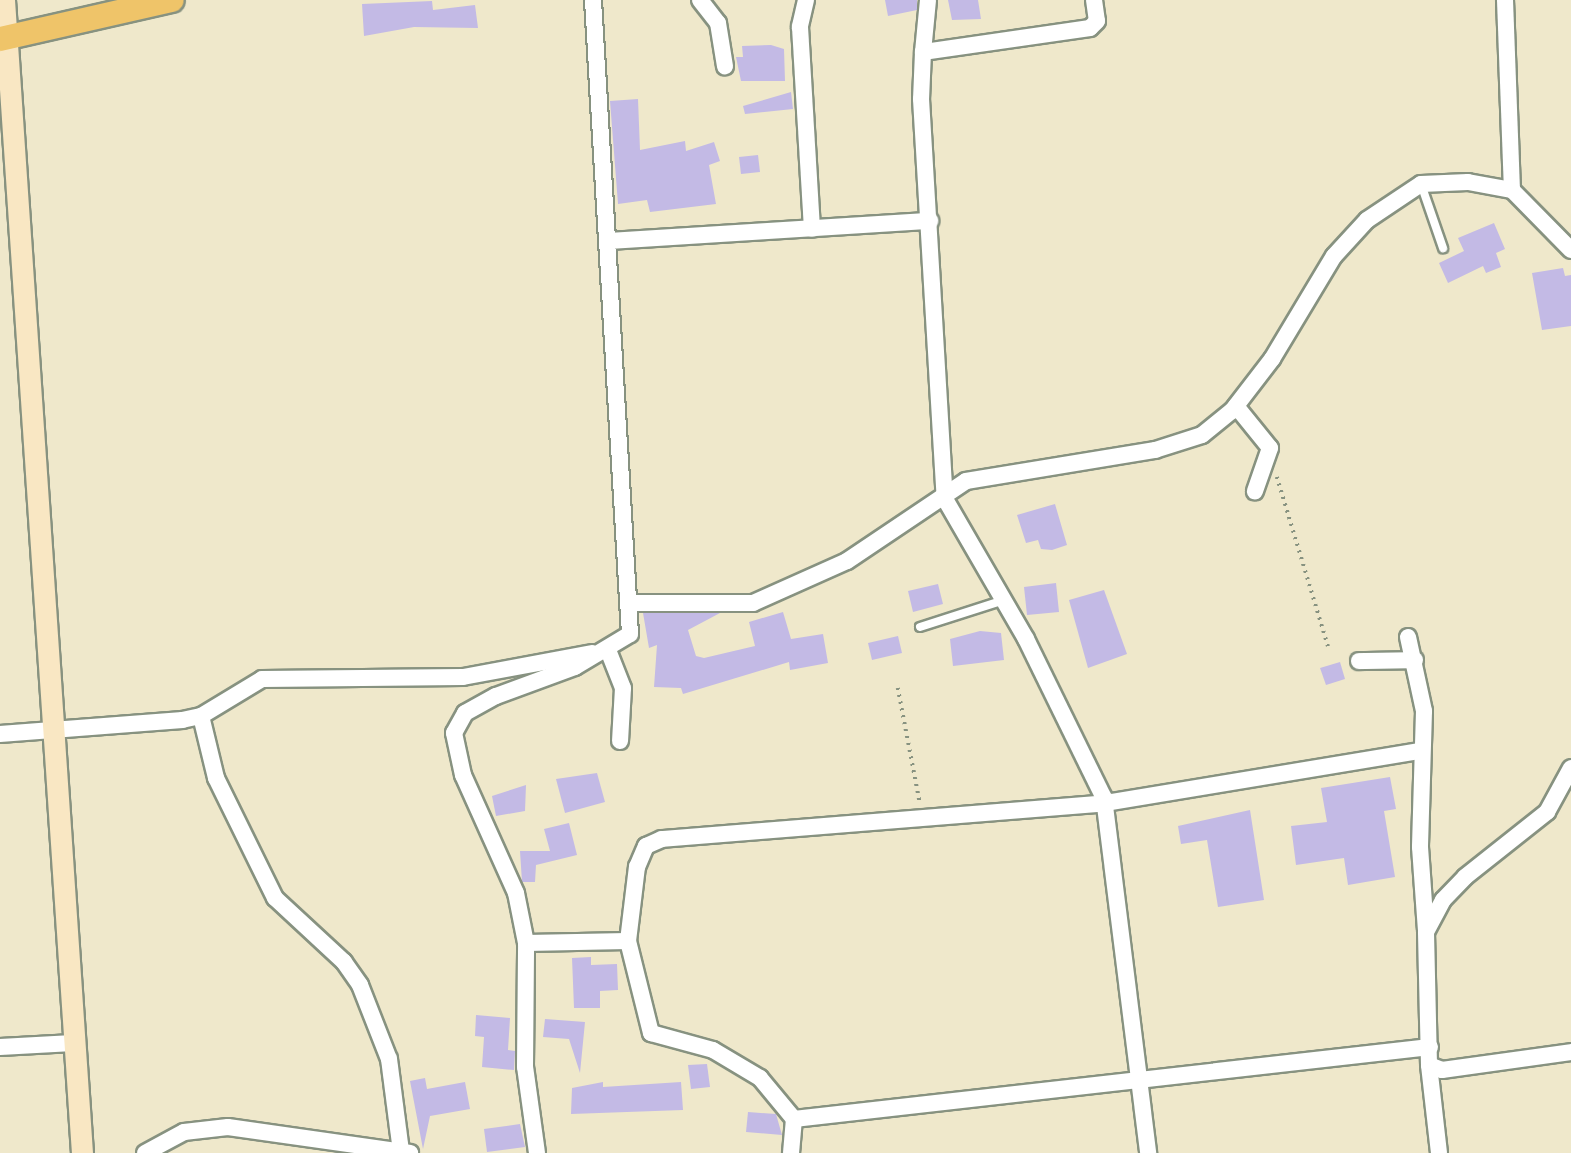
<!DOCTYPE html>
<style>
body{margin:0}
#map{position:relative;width:1571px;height:1153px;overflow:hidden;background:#efe8cb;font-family:Cardo,serif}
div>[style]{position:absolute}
.building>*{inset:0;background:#c3bae5}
.path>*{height:3.5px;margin-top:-1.75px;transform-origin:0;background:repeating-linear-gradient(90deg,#879280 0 2px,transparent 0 7px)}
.roads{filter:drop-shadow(2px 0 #879280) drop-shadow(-2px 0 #879280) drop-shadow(0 2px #879280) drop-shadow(0 -2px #879280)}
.lane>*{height:8px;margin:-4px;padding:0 4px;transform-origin:4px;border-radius:4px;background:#fff}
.street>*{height:16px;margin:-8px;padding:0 8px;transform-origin:8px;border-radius:8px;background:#fff}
.secondary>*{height:21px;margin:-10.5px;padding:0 10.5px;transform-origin:10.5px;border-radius:10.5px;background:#f9e7c3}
.primary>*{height:24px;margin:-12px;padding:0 12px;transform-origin:12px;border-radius:12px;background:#efc469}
span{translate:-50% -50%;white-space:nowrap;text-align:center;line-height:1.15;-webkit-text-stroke:6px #fcf5e5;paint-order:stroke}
</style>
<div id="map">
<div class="building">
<div style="clip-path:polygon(885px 0,917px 0,917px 10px,888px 16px)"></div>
<div style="clip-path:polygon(948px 0,978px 0,981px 19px,952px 20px)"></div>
<div style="clip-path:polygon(432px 1px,433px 10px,475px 5px,478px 28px,414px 27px,364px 36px,362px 4px)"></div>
<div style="clip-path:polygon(771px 45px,784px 49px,785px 81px,741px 81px,736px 57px,743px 57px,742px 46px)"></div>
<div style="clip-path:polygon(791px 92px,793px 109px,745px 114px,743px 106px)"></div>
<div style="clip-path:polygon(638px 99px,640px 150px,685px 141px,686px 151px,714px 142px,720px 161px,709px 165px,716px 204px,650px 212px,647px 200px,618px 204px,610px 101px)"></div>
<div style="clip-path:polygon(758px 155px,760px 172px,741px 174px,739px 157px)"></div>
<div style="clip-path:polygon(1494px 223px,1505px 249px,1496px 253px,1501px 267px,1486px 273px,1483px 266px,1448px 283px,1439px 263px,1464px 251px,1458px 238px)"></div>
<div style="clip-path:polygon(1563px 268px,1565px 276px,1571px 275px,1571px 326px,1542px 330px,1532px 273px)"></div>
<div style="clip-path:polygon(1055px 504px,1067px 545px,1052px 550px,1041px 549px,1038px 540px,1026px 543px,1017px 515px)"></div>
<div style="clip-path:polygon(1056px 583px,1059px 612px,1027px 615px,1024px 587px)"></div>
<div style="clip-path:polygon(938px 584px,943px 604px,913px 612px,908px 591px)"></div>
<div style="clip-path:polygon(1104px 590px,1127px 654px,1088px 668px,1069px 600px)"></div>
<div style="clip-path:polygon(783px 612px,791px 639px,823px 634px,828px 663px,790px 670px,789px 662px,683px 694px,681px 688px,654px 687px,657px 645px,649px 648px,643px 613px,720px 613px,688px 630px,696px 656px,704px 658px,755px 646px,749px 622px)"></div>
<div style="clip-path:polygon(980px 631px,1001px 633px,1004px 660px,953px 666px,950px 639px)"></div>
<div style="clip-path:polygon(898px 636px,902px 653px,872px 660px,868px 643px)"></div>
<div style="clip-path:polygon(1340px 662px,1345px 679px,1326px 685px,1320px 668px)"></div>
<div style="clip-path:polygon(597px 773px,605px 802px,565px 813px,556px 779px)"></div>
<div style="clip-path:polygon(1390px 777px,1396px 809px,1384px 811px,1395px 877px,1348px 885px,1344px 858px,1296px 865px,1291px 826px,1327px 822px,1321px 788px)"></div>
<div style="clip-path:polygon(526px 785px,525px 811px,496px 816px,492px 796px)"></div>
<div style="clip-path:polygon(1250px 810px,1264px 900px,1218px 907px,1207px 840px,1181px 844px,1178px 826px)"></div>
<div style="clip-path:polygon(569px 823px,577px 855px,536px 865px,535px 882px,522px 882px,520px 851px,550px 851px,544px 829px)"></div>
<div style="clip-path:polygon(591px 957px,591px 965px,617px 964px,618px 990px,600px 991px,600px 1008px,574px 1008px,572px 958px)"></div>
<div style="clip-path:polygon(476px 1015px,510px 1018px,508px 1050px,515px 1051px,514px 1070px,482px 1067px,484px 1037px,475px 1036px)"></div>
<div style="clip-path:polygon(545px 1019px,585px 1022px,580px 1073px,569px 1039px,543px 1037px)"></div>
<div style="clip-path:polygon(707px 1064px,710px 1087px,691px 1089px,688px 1065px)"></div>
<div style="clip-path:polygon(425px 1078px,427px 1089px,465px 1082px,470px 1109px,430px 1116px,423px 1149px,410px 1081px)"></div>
<div style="clip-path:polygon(603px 1082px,603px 1087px,681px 1082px,683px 1110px,571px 1114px,572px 1088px)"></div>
<div style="clip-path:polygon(748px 1112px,776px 1114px,782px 1135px,746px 1132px)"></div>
<div style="clip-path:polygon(520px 1124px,525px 1147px,487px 1152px,484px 1129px)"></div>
</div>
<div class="path">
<div style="left:1277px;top:477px;width:177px;rotate:73.2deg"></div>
<div style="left:898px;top:688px;width:117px;rotate:79.2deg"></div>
</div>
<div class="roads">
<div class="lane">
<div style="left:1421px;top:184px;width:68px;rotate:71deg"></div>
<div style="left:920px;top:627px;width:88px;rotate:-17.8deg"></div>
</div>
<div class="street">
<div style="left:700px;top:0;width:29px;rotate:52deg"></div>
<div style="left:718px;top:23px;width:44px;rotate:80.8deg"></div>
<div style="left:806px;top:0;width:28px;rotate:103deg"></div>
<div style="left:800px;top:27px;width:202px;rotate:86.6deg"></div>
<div style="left:1094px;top:0;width:21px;rotate:82deg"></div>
<div style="left:1097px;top:21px;width:10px;rotate:135deg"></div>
<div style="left:1090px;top:28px;width:169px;rotate:171.8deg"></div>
<div style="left:923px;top:52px;width:47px;rotate:92.4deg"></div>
<div style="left:921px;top:99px;width:401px;rotate:86.6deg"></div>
<div style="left:945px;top:499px;width:162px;rotate:59.9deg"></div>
<div style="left:1026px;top:639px;width:177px;rotate:63.9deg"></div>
<div style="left:1104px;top:798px;width:358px;rotate:82.9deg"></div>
<div style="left:1505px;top:0;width:190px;rotate:87.9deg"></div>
<div style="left:923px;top:52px;width:52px;rotate:-84.5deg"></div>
<div style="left:609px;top:241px;width:322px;rotate:-3.6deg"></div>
<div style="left:1236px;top:406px;width:54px;rotate:51deg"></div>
<div style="left:1270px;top:448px;width:46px;rotate:109.2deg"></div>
<div style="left:632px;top:603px;width:121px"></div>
<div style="left:753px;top:603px;width:103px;rotate:-24.1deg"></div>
<div style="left:847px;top:561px;width:143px;rotate:-33.9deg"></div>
<div style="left:966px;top:481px;width:192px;rotate:-9.3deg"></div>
<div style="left:1155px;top:450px;width:49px;rotate:-17.7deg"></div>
<div style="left:1202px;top:435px;width:38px;rotate:-39deg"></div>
<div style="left:1232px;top:411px;width:66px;rotate:-52.4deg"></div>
<div style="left:1272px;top:359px;width:120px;rotate:-59deg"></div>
<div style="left:1334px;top:256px;width:49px;rotate:-47.5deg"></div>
<div style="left:1367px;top:220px;width:65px;rotate:-33.7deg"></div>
<div style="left:1421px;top:184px;width:47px;rotate:-2.4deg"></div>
<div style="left:1468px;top:182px;width:45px;rotate:10.3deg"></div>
<div style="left:1512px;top:190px;width:84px;rotate:45.5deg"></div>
<div style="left:1408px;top:637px;width:76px;rotate:77.8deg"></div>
<div style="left:1424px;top:711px;width:136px;rotate:91.7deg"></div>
<div style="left:1420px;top:847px;width:83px;rotate:85.9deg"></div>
<div style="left:608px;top:650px;width:41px;rotate:68.5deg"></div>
<div style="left:623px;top:688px;width:53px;rotate:93.2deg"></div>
<div style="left:1359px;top:661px;width:56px;rotate:-1deg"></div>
<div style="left:201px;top:716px;width:64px;rotate:76.4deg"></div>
<div style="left:216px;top:778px;width:134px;rotate:63.8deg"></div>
<div style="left:275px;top:898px;width:94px;rotate:42.8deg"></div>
<div style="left:344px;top:962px;width:28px;rotate:55deg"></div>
<div style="left:360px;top:985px;width:79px;rotate:68.6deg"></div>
<div style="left:389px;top:1059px;width:94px;rotate:82.6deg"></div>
<div style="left:0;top:734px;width:183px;rotate:-4.4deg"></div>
<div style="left:182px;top:720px;width:19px;rotate:-12deg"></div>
<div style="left:201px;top:716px;width:71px;rotate:-31.2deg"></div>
<div style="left:262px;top:679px;width:201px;rotate:-0.6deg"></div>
<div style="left:463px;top:677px;width:131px;rotate:-10.5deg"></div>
<div style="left:628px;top:941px;width:75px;rotate:-83.1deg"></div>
<div style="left:637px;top:867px;width:23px;rotate:-67deg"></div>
<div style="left:646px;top:846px;width:17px;rotate:-24deg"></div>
<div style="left:662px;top:839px;width:444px;rotate:-4.6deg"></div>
<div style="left:1105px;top:803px;width:319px;rotate:-9.4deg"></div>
<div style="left:526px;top:943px;width:102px;rotate:-1.1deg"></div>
<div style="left:628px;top:941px;width:95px;rotate:76deg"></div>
<div style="left:651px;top:1033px;width:64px;rotate:15.3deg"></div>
<div style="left:713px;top:1050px;width:55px;rotate:30.8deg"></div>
<div style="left:760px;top:1078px;width:53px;rotate:50.3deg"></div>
<div style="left:794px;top:1119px;width:640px;rotate:-6.46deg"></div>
<div style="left:0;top:1047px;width:73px;rotate:-3.1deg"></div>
<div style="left:1429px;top:1065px;width:14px;rotate:21deg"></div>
<div style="left:1442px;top:1070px;width:130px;rotate:-7.9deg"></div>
<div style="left:145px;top:1153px;width:44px;rotate:-28.3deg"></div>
<div style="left:184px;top:1132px;width:44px;rotate:-6.5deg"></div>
<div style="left:228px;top:1127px;width:184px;rotate:8.1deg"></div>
<div style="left:537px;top:1153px;width:87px;rotate:-97.9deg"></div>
<div style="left:525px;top:1067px;width:124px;rotate:-89.5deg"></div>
<div style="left:526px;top:943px;width:51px;rotate:-101.3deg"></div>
<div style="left:516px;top:893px;width:129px;rotate:-114.2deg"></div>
<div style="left:463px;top:775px;width:43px;rotate:-102.1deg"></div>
<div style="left:454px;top:733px;width:23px;rotate:-61deg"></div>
<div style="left:465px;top:713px;width:35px;rotate:-29deg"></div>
<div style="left:496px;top:696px;width:84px;rotate:-20.2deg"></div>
<div style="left:575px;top:667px;width:64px;rotate:-31deg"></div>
<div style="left:630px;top:634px;width:635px;rotate:-93.34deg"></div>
<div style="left:791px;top:1153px;width:34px;rotate:-85deg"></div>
<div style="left:1439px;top:1153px;width:89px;rotate:-96.5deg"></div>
<div style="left:1429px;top:1065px;width:133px;rotate:-91.3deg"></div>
<div style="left:1426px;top:932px;width:36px;rotate:-62deg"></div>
<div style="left:1443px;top:900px;width:32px;rotate:-46deg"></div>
<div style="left:1465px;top:877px;width:105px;rotate:-38.4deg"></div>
<div style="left:1547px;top:812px;width:50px;rotate:-61.4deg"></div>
</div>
<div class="secondary">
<div style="left:4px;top:0;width:1156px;rotate:86.13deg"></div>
</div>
<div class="primary">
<div style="left:0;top:39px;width:176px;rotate:-12.8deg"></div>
</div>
</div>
</div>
